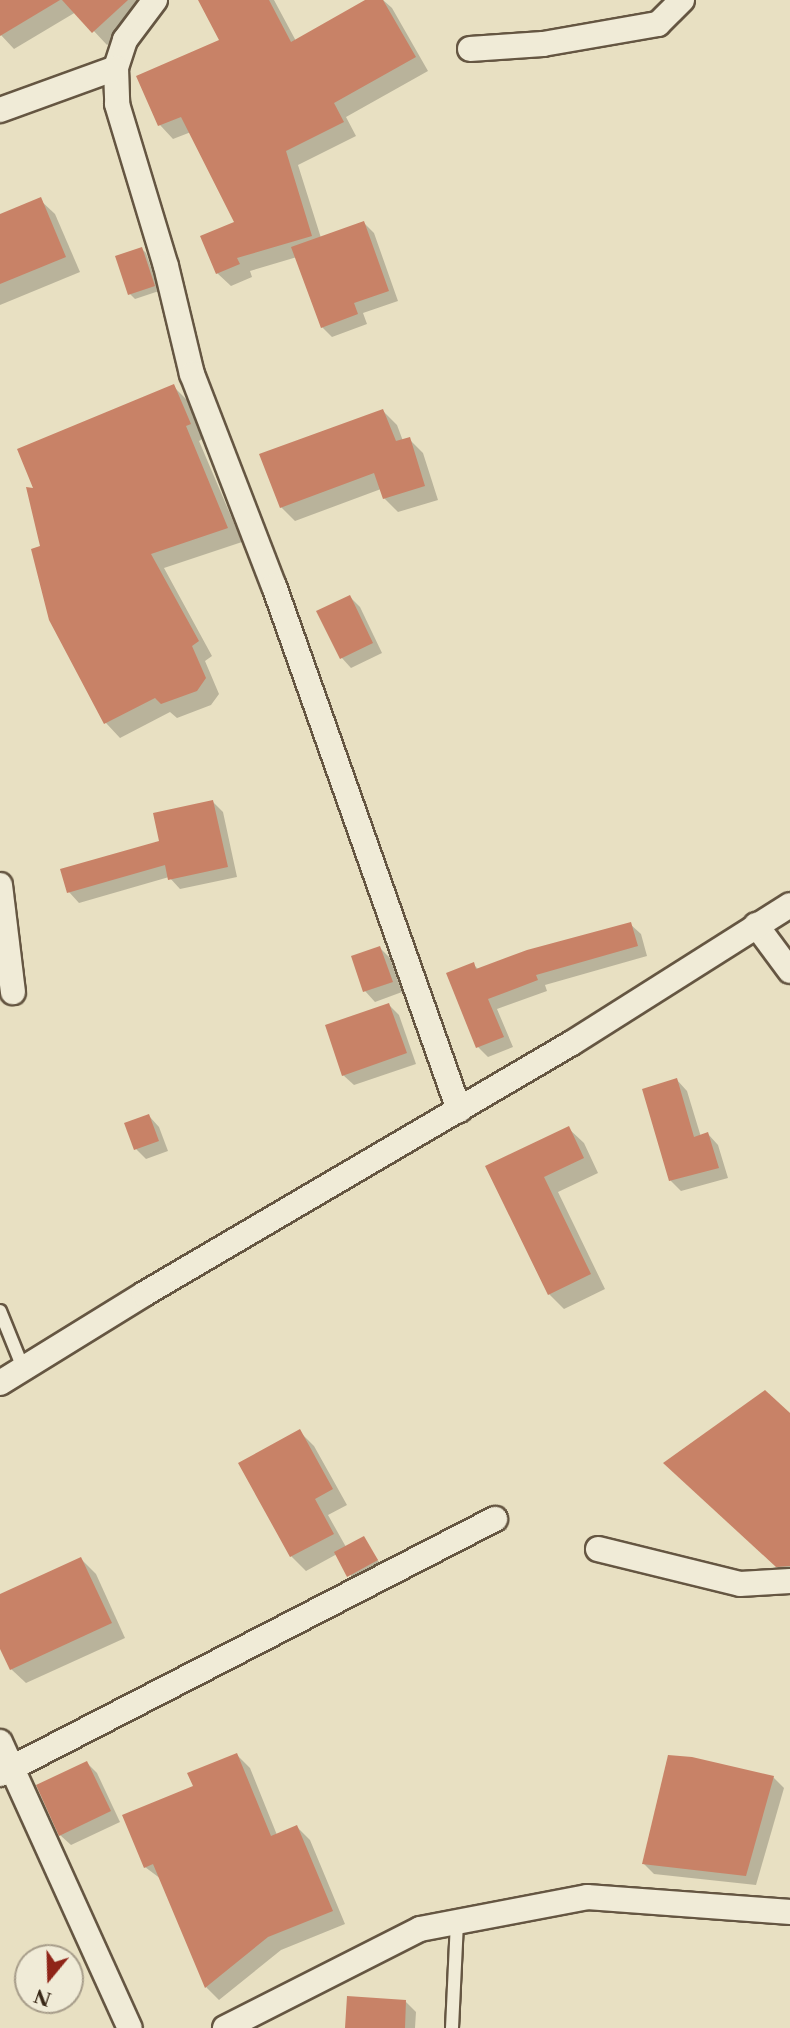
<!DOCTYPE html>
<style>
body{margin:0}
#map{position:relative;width:790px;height:2028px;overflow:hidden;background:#e8e0c2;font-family:"Libre Caslon Text",serif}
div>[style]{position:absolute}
.shadow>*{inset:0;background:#0003}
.building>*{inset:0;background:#c88267}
.roads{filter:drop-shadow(2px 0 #655642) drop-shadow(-2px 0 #655642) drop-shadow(0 2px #655642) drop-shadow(0 -2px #655642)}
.lane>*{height:12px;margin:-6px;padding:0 6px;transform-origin:6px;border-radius:6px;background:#f0ebd7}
.street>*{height:24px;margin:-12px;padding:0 12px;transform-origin:12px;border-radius:12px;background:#f0ebd7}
span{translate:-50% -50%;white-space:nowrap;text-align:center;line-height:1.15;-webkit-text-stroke:5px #f0ebd7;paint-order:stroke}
.north{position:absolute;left:14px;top:1944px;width:70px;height:70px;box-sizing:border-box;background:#f0ebd7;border:2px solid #a79d8a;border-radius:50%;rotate:199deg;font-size:19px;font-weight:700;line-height:28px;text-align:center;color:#392817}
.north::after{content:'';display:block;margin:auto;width:24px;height:32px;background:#8f2418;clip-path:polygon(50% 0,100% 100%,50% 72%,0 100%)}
</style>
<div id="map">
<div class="shadow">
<div style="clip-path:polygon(0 0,149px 0,152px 4px,107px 45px,76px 12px,14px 49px,0 34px)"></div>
<div style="clip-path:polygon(200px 0,274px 0,296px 41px,369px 0,383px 0,392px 8px,428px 71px,346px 117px,356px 136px,298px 165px,321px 238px,364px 223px,374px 233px,398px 301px,363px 313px,367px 324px,332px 337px,322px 327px,297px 257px,250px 271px,252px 277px,231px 286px,217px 273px,237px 222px,191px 132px,173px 139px,160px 125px,139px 77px,222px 41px)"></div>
<div style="clip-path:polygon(40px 200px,55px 214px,80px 272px,0 305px,0 216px)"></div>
<div style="clip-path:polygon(142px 249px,146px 253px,159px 291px,135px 299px,130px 294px)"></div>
<div style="clip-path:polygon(174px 387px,188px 401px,204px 438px,199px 441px,242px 542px,164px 568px,212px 656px,205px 661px,219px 694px,211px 705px,177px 718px,170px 712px,120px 738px,106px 723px,42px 547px,36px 490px)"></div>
<div style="clip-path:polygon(383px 411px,397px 425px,403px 441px,409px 439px,423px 453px,438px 500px,398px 512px,384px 498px,381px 489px,295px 521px,281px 507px)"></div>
<div style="clip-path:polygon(350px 597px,360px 607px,382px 653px,351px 668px,341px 657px)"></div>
<div style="clip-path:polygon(213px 802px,223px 812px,237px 877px,180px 889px,169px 877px,79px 903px,69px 892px,162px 842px)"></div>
<div style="clip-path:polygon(630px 924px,641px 934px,647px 956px,545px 985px,547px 991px,497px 1009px,513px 1047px,488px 1057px,478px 1047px,473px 964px,479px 970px)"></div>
<div style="clip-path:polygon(380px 948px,390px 958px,402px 992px,375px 1002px,365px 991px,353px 957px)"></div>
<div style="clip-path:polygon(389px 1005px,399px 1015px,416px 1064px,354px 1085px,343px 1075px)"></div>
<div style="clip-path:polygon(677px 1080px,687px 1091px,701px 1137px,708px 1134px,718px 1145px,728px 1178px,681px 1191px,670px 1180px)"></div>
<div style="clip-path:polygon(149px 1116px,159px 1127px,168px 1151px,146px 1159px,136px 1149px)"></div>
<div style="clip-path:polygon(569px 1129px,584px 1143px,598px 1173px,558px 1192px,605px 1289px,564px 1309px,549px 1294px,488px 1167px)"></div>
<div style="clip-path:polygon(790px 1416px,790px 1579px,684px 1481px)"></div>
<div style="clip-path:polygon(300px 1432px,314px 1446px,347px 1505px,328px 1515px,346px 1547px,363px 1538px,381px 1565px,354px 1580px,337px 1554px,306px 1571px,291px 1556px,240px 1464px)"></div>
<div style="clip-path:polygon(81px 1559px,96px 1574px,125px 1638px,26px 1683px,11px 1669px,0 1645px,0 1596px)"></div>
<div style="clip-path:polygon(237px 1755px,250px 1768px,277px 1835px,297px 1827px,310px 1840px,345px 1924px,281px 1950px,219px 2000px,206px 1987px,161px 1879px,145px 1867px,195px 1787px)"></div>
<div style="clip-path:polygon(87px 1763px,97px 1773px,120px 1822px,71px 1845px,60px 1835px)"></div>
<div style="clip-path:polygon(773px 1777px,784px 1788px,756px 1885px,654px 1874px,644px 1864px)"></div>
<div style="clip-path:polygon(406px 2002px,416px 2012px,415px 2028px,347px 2028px)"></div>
</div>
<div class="building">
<div style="clip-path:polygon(0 0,60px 0,0 36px)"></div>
<div style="clip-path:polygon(62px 0,128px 0,92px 33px)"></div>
<div style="clip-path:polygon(198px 0,269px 0,291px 42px,365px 0,383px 0,416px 57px,334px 103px,344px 122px,286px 151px,312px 236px,237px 258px,240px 264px,216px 274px,200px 236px,234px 222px,181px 117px,158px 126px,136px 76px,219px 40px)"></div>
<div style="clip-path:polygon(41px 197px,66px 257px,0 284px,0 214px)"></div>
<div style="clip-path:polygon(364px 221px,389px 291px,354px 303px,358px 314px,321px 328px,291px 247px)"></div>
<div style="clip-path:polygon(142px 247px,155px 286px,128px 295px,115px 256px)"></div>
<div style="clip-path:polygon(174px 384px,191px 424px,186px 426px,228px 528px,151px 554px,199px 641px,192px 646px,206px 678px,197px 691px,161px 704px,155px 698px,104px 724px,49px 620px,31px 549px,40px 546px,26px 487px,33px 488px,17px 449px)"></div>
<div style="clip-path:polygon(383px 409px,396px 441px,410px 437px,425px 486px,383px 499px,374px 473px,280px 508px,259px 454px)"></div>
<div style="clip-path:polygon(350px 595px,373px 643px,340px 659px,316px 611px)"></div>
<div style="clip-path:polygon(213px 800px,228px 867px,168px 880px,165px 865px,67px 893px,60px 869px,159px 841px,153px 813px)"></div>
<div style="clip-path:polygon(631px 922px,638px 946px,536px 975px,538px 980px,488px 999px,504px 1037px,476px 1048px,446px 973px,474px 962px,476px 969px,527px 950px)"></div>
<div style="clip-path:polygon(380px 946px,393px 982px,363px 992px,351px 956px)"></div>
<div style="clip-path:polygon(389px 1003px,407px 1053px,342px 1076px,325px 1025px)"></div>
<div style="clip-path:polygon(677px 1078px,694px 1137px,708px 1132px,719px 1168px,669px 1181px,642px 1089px)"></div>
<div style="clip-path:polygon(149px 1114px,159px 1141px,134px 1150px,124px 1123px)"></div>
<div style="clip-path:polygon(569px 1126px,584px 1158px,544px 1177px,591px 1274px,548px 1295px,485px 1166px)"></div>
<div style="clip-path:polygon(765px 1390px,790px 1413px,790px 1566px,776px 1567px,663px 1463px)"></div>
<div style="clip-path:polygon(300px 1429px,333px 1489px,315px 1499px,334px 1534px,290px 1557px,238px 1463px)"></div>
<div style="clip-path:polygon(364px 1536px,378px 1560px,347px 1577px,334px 1552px)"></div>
<div style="clip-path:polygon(81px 1557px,112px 1623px,10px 1670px,0 1649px,0 1594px)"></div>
<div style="clip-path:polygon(237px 1753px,271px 1836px,297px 1825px,333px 1911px,268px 1937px,205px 1988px,153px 1864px,144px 1868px,122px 1815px,193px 1786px,187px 1773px)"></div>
<div style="clip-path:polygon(668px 1755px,692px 1757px,774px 1776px,746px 1876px,642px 1864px)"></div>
<div style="clip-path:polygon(87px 1761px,111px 1811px,59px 1836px,36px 1785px)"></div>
<div style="clip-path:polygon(347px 1996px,406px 2000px,405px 2028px,345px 2028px)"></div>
</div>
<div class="roads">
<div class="lane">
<div style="left:0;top:1311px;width:61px;rotate:68deg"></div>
<div style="left:452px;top:2028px;width:107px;rotate:-87.3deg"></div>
</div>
<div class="street">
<div style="left:155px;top:0;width:50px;rotate:126.9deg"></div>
<div style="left:125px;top:40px;width:29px;rotate:108deg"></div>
<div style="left:116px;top:68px;width:36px;rotate:88deg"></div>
<div style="left:117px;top:104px;width:169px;rotate:73.2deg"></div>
<div style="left:166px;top:266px;width:111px;rotate:76.5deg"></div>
<div style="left:192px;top:374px;width:227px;rotate:68.9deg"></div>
<div style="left:274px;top:586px;width:556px;rotate:70.55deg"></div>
<div style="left:470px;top:49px;width:73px;rotate:-3.9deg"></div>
<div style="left:543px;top:44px;width:117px;rotate:-9.9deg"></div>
<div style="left:658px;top:24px;width:34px;rotate:-45deg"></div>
<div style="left:0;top:110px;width:123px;rotate:-19.9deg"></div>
<div style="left:0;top:885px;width:108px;rotate:83.1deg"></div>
<div style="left:756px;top:925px;width:57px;rotate:53.5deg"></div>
<div style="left:0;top:1383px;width:169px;rotate:-31.7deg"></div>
<div style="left:144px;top:1294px;width:496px;rotate:-30.4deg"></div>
<div style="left:572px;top:1043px;width:258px;rotate:-32.3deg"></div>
<div style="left:598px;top:1549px;width:146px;rotate:13.8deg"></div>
<div style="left:740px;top:1584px;width:50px;rotate:-3.4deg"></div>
<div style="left:0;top:1742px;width:314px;rotate:65.6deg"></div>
<div style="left:0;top:1774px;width:557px;rotate:-27.26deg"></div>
<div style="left:225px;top:2028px;width:219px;rotate:-26.9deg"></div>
<div style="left:420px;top:1929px;width:170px;rotate:-10.8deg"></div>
<div style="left:587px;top:1897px;width:204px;rotate:4.2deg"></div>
</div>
</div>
<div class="north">N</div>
</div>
